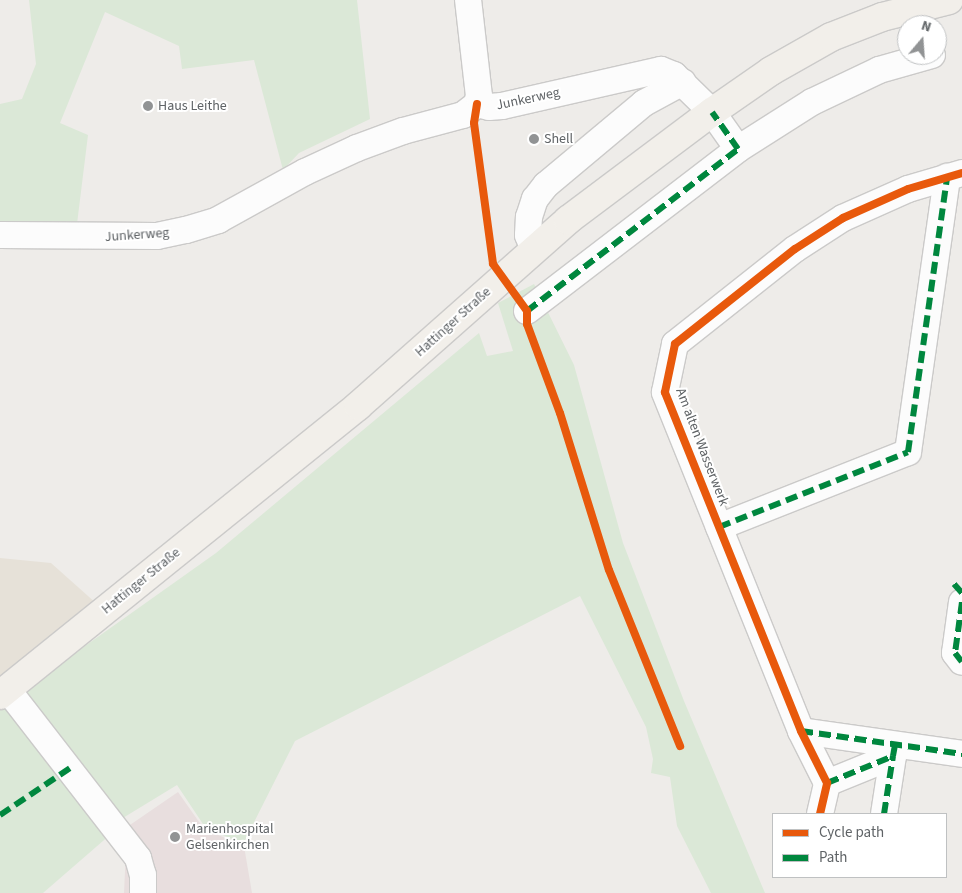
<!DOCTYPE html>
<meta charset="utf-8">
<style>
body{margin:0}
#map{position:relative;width:962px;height:893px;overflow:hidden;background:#eeece9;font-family:"Source Sans 3",sans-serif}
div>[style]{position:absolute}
.commercial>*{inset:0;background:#e6e1d8}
.medical>*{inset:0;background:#e8dede}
.green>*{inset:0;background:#dbe8d7}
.roads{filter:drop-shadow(1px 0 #cbcac9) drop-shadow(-1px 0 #cbcac9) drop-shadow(0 1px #cbcac9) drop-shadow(0 -1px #cbcac9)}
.minor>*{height:26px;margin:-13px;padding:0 13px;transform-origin:13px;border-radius:13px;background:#fcfcfc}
.major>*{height:28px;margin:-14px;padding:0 14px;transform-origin:14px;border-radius:14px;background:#f2efea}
.quiet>*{height:6px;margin-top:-3px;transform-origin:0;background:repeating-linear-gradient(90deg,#00873e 0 12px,transparent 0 18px)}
.cycleway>*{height:8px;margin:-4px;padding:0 4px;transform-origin:4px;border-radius:4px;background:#e8590c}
.dots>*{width:14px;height:14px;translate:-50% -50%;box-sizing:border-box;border:2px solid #fff;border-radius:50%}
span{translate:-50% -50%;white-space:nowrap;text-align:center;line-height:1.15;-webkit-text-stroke:4px #fff;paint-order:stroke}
.street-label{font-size:14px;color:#5f6366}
.poi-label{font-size:14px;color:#5f6366}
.left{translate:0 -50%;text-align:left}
.legend{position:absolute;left:772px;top:813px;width:175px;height:65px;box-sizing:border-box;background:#fff;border:1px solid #bfc1c2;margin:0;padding:6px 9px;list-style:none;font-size:15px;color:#5f6366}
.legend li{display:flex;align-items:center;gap:10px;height:25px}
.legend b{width:25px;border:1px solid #bfc1c2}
.north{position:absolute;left:897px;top:15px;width:50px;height:50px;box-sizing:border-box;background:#fff;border:1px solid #bfc1c2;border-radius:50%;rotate:18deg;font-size:14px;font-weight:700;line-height:20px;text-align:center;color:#5f6366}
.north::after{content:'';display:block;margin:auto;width:18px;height:22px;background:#919394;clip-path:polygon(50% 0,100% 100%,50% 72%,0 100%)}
</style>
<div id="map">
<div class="commercial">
<div style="clip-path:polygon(0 558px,51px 563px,97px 604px,0 684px)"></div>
</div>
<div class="medical">
<div style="clip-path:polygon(178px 792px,204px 829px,244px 846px,252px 893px,124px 893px,127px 827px)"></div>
</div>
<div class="green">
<div style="clip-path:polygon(29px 0,357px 0,370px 119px,299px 153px,283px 170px,254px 60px,182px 69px,179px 46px,105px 12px,60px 123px,88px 135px,76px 232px,0 226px,0 104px,22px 99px,36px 64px)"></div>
<div style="clip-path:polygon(534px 284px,574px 365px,623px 543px,684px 701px,765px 893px,711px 893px,677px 826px,670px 777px,651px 773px,653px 759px,646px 727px,580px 596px,295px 741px,243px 844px,205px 827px,177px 785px,113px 824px,16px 695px,216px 553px,479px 333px,487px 356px,513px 351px,498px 303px)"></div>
<div style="clip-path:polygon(0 700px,111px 834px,43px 893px,0 893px)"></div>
</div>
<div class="roads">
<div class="minor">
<div style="left:477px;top:104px;width:12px;rotate:14deg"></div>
<div style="left:489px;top:107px;width:13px;rotate:-4deg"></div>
<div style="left:502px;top:106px;width:163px;rotate:-12.8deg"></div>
<div style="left:661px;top:70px;width:14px;rotate:21deg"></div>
<div style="left:674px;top:75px;width:53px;rotate:44.2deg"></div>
<div style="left:712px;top:112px;width:45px;rotate:54.9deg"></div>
<div style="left:0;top:235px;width:157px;rotate:0.4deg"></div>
<div style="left:157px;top:236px;width:30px;rotate:-12deg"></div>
<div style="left:186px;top:230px;width:34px;rotate:-17deg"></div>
<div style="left:218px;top:220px;width:99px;rotate:-28.9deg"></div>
<div style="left:305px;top:172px;width:57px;rotate:-24.8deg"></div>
<div style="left:357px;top:148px;width:49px;rotate:-20.3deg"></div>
<div style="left:403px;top:131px;width:62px;rotate:-14.9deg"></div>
<div style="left:463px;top:115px;width:18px;rotate:-38deg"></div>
<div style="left:477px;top:104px;width:8px;rotate:-76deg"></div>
<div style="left:479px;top:96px;width:97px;rotate:-96.5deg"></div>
<div style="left:534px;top:250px;width:16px;rotate:-112deg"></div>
<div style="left:528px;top:235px;width:18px;rotate:-87deg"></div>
<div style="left:529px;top:217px;width:19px;rotate:-72deg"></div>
<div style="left:535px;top:199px;width:18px;rotate:-52deg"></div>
<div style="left:546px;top:185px;width:128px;rotate:-39.9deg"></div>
<div style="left:644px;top:103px;width:44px;rotate:-28.3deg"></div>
<div style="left:527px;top:311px;width:266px;rotate:-37.5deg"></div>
<div style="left:738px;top:149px;width:88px;rotate:-32.4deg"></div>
<div style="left:812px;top:102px;width:74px;rotate:-25.5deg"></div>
<div style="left:879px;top:70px;width:55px;rotate:-15.8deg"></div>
<div style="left:719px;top:527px;width:203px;rotate:-21.6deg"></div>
<div style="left:908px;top:452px;width:278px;rotate:-81.9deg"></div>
<div style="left:962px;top:602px;width:51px;rotate:97.8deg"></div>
<div style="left:955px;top:653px;width:11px;rotate:52deg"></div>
<div style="left:7px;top:689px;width:214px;rotate:52.2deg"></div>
<div style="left:138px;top:858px;width:18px;rotate:74deg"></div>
<div style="left:143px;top:875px;width:18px;rotate:90deg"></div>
<div style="left:801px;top:731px;width:163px;rotate:8.1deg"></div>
<div style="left:827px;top:783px;width:71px;rotate:-22.2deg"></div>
<div style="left:893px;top:756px;width:11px;rotate:-80deg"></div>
<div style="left:820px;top:814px;width:32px;rotate:-77deg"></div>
<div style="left:827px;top:783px;width:58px;rotate:-116.6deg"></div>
<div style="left:801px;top:731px;width:365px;rotate:-111.9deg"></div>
<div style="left:665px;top:392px;width:49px;rotate:-78.2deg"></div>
<div style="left:675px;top:344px;width:153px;rotate:-38.4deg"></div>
<div style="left:795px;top:249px;width:57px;rotate:-32.9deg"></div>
<div style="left:843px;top:218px;width:71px;rotate:-24deg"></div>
<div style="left:908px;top:189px;width:56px;rotate:-16.5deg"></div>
<div style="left:884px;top:814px;width:59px;rotate:-81.2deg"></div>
</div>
<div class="major">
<div style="left:0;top:695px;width:460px;rotate:-38.9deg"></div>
<div style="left:358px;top:406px;width:281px;rotate:-41.5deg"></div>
<div style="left:568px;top:220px;width:180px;rotate:-36.9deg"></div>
<div style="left:712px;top:112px;width:72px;rotate:-34.8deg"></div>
<div style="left:771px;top:71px;width:69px;rotate:-29.5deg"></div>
<div style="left:831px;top:37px;width:55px;rotate:-21.4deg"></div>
<div style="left:882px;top:17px;width:69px;rotate:-14.2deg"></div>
</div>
</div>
<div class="quiet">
<div style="left:527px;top:311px;width:266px;rotate:-37.5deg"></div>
<div style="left:738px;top:149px;width:45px;rotate:-125.1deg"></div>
<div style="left:719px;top:527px;width:203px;rotate:-21.6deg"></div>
<div style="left:908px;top:452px;width:278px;rotate:-81.9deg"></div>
<div style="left:954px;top:584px;width:12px;rotate:48deg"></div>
<div style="left:962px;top:602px;width:51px;rotate:97.8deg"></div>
<div style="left:955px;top:653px;width:11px;rotate:52deg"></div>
<div style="left:801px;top:731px;width:163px;rotate:8.1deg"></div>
<div style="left:827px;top:783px;width:71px;rotate:-22.2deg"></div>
<div style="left:893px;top:756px;width:11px;rotate:-80deg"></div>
<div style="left:884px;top:814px;width:59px;rotate:-81.2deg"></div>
<div style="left:0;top:815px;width:84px;rotate:-33.9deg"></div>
</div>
<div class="cycleway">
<div style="left:477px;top:104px;width:19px;rotate:99deg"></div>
<div style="left:474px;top:123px;width:142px;rotate:82.3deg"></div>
<div style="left:493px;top:264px;width:58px;rotate:54.1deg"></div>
<div style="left:527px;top:311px;width:13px;rotate:90deg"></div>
<div style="left:527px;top:324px;width:95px;rotate:69.7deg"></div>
<div style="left:560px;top:413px;width:164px;rotate:72.7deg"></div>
<div style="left:609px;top:570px;width:190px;rotate:68deg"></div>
<div style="left:820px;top:814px;width:32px;rotate:-77deg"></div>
<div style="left:827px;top:783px;width:58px;rotate:-116.6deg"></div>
<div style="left:801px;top:731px;width:365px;rotate:-111.9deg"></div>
<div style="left:665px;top:392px;width:49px;rotate:-78.2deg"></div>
<div style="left:675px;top:344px;width:153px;rotate:-38.4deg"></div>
<div style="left:795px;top:249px;width:57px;rotate:-32.9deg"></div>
<div style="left:843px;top:218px;width:71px;rotate:-24deg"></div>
<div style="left:908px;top:189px;width:56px;rotate:-16.5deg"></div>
</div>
<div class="dots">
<div style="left:148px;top:106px;background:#919394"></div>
<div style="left:534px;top:139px;background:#919394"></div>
<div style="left:175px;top:837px;background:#919394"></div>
</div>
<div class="street-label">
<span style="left:528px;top:99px;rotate:-12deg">Junkerweg</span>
<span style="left:137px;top:235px;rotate:-4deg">Junkerweg</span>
<span style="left:453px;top:322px;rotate:-42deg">Hattinger Straße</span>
<span style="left:702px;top:447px;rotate:69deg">Am alten Wasserwerk</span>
<span style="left:141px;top:581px;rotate:-39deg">Hattinger Straße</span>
</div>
<div class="poi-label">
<span class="left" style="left:158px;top:106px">Haus Leithe</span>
<span class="left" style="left:544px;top:139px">Shell</span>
<span class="left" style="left:186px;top:837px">Marienhospital<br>Gelsenkirchen</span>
</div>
<ul class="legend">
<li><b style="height:6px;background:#e8590c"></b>Cycle path</li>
<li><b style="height:6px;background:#00873e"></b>Path</li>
</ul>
<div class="north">N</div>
</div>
